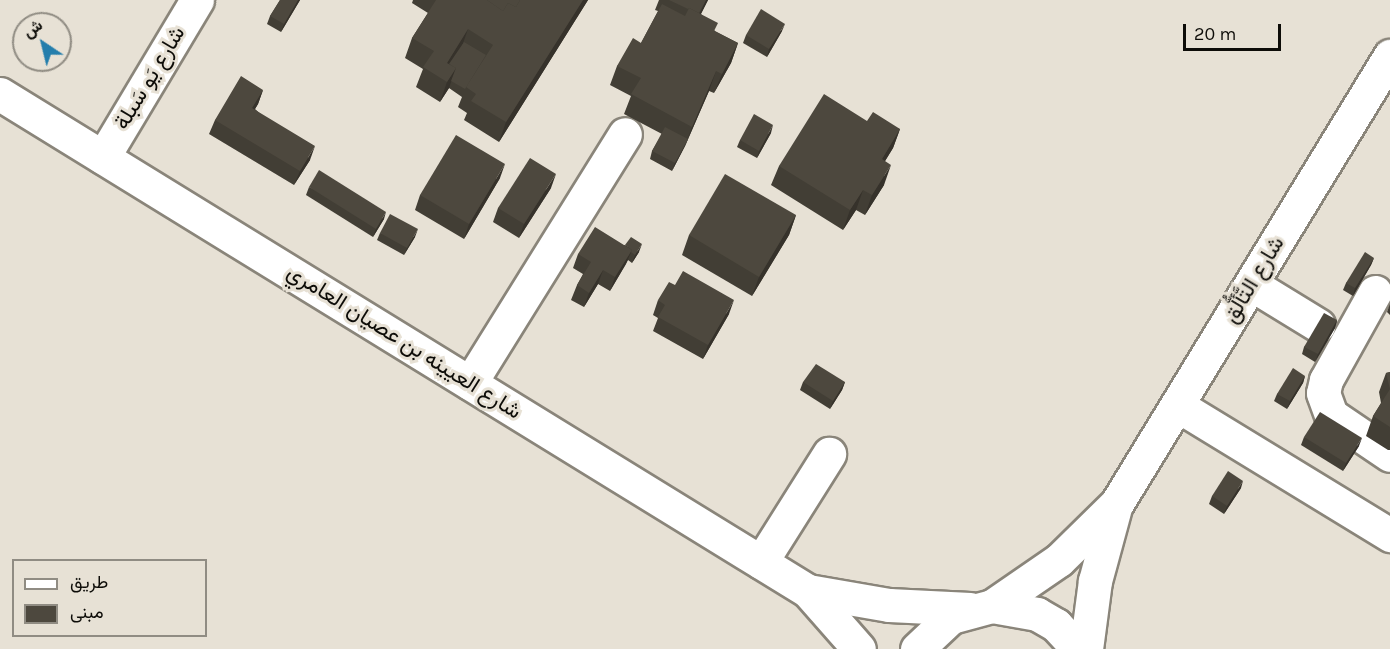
<!DOCTYPE html>
<meta charset="utf-8">
<style>
body{margin:0}
#map{position:relative;width:1390px;height:649px;overflow:hidden;background:#e7e1d5;font-family:Karla,Vazirmatn,sans-serif}
div>[style]{position:absolute}
.roads{filter:drop-shadow(2px 0 #8a857a) drop-shadow(-2px 0 #8a857a) drop-shadow(0 2px #8a857a) drop-shadow(0 -2px #8a857a)}
.minor>*{height:33px;margin:-16.5px;padding:0 16.5px;transform-origin:16.5px;border-radius:16.5px;background:#fff}
.wall>*{inset:0;background:#423e35}
.shaded-wall>*{inset:0;background:#36322b}
.building>*{inset:0;background:#4d483e}
span{translate:-50% -50%;white-space:nowrap;text-align:center;line-height:1.15;-webkit-text-stroke:6px #e7e1d5;paint-order:stroke}
.street-label{font-size:22px;color:#0d0c08}
.legend{position:absolute;left:12px;top:559px;width:195px;height:78px;box-sizing:border-box;background:#e7e1d5;border:2px solid #908c83;margin:0;padding:8px 10px;list-style:none;font-size:18px;color:#0d0c08}
.legend li{display:flex;align-items:center;gap:12px;height:30px}
.legend b{width:30px;border:2px solid #908c83}
.north{position:absolute;left:12px;top:12px;width:60px;height:60px;box-sizing:border-box;background:#e7e1d5;border:2px solid #908c83;border-radius:50%;rotate:325deg;font-size:16px;font-weight:700;line-height:24px;text-align:center;color:#0d0c08}
.north::after{content:'';display:block;margin:auto;width:21px;height:27px;background:#247eac;clip-path:polygon(50% 0,100% 100%,50% 72%,0 100%)}
.scale{position:absolute;left:1183px;top:24px;width:98px;height:27px;box-sizing:border-box;border:3px solid #0d0c08;border-top:0;padding-left:8px;font-size:18px;line-height:21px;white-space:nowrap;color:#0d0c08;-webkit-text-stroke:4px #e7e1d5;paint-order:stroke}
</style>
<div id="map">
<div class="roads">
<div class="minor">
<div style="left:0;top:94px;width:949px;rotate:31.6deg"></div>
<div style="left:808px;top:591px;width:77px;rotate:48.7deg"></div>
<div style="left:103px;top:157px;width:183px;rotate:-59.1deg"></div>
<div style="left:1251px;top:284px;width:79px;rotate:31.5deg"></div>
<div style="left:1375px;top:292px;width:101px;rotate:119.1deg"></div>
<div style="left:1326px;top:380px;width:13px;rotate:103deg"></div>
<div style="left:1323px;top:393px;width:23px;rotate:70deg"></div>
<div style="left:1331px;top:415px;width:71px;rotate:34.1deg"></div>
<div style="left:470px;top:383px;width:293px;rotate:-58.1deg"></div>
<div style="left:1177px;top:405px;width:250px;rotate:31.4deg"></div>
<div style="left:761px;top:562px;width:128px;rotate:-57.8deg"></div>
<div style="left:808px;top:591px;width:82px;rotate:9.8deg"></div>
<div style="left:889px;top:605px;width:81px;rotate:2.8deg"></div>
<div style="left:992px;top:606px;width:81px;rotate:-34.5deg"></div>
<div style="left:1059px;top:560px;width:81px;rotate:-44.5deg"></div>
<div style="left:1117px;top:503px;width:524px;rotate:-58.59deg"></div>
<div style="left:917px;top:649px;width:47px;rotate:-43.3deg"></div>
<div style="left:951px;top:617px;width:42px;rotate:-15deg"></div>
<div style="left:992px;top:606px;width:46px;rotate:10.1deg"></div>
<div style="left:1037px;top:614px;width:22px;rotate:30deg"></div>
<div style="left:1056px;top:625px;width:33px;rotate:47deg"></div>
<div style="left:1086px;top:649px;width:69px;rotate:-82.5deg"></div>
<div style="left:1095px;top:581px;width:73px;rotate:-74.8deg"></div>
</div>
</div>
<div class="wall">
<div style="clip-path:polygon(280px 0,300px 0,281px 32px,267px 24px,270px 16px)"></div>
<div style="clip-path:polygon(413px 0,588px 0,499px 142px,464px 120px,467px 113px,458px 107px,462px 97px,449px 88px,440px 102px,416px 87px,423px 69px,405px 58px,412px 38px,428px 13px,412px 3px)"></div>
<div style="clip-path:polygon(659px 0,708px 0,701px 14px,715px 31px,738px 43px,731px 63px,714px 93px,709px 91px,685px 146px,672px 171px,650px 159px,652px 151px,662px 134px,624px 114px,631px 96px,610px 85px,617px 66px,641px 43px,658px 11px,655px 10px)"></div>
<div style="clip-path:polygon(782px 31px,767px 57px,743px 43px,746px 35px)"></div>
<div style="clip-path:polygon(263px 90px,258px 104px,255px 109px,310px 160px,294px 185px,209px 134px,215px 120px)"></div>
<div style="clip-path:polygon(867px 121px,900px 129px,893px 148px,885px 161px,884px 185px,865px 215px,856px 210px,843px 230px,771px 185px,779px 166px)"></div>
<div style="clip-path:polygon(771px 133px,757px 158px,737px 147px,740px 140px)"></div>
<div style="clip-path:polygon(500px 178px,464px 239px,415px 210px,420px 195px)"></div>
<div style="clip-path:polygon(309px 187px,384px 219px,373px 237px,306px 195px)"></div>
<div style="clip-path:polygon(551px 188px,519px 238px,493px 222px,498px 208px)"></div>
<div style="clip-path:polygon(796px 215px,789px 235px,752px 296px,682px 255px,689px 235px)"></div>
<div style="clip-path:polygon(380px 233px,415px 237px,404px 255px,377px 240px)"></div>
<div style="clip-path:polygon(625px 245px,639px 252px,632px 263px,628px 260px,610px 291px,598px 284px,584px 307px,571px 300px,577px 285px,583px 274px,573px 268px,578px 254px)"></div>
<div style="clip-path:polygon(1374px 258px,1371px 265px,1353px 296px,1343px 290px,1346px 283px)"></div>
<div style="clip-path:polygon(658px 300px,729px 314px,703px 359px,653px 331px,658px 318px,653px 315px)"></div>
<div style="clip-path:polygon(1390px 304px,1390px 315px,1387px 312px)"></div>
<div style="clip-path:polygon(1337px 320px,1335px 328px,1315px 362px,1302px 354px,1304px 347px)"></div>
<div style="clip-path:polygon(1390px 372px,1390px 450px,1388px 450px,1366px 436px,1373px 416px,1381px 403px,1379px 392px,1386px 373px)"></div>
<div style="clip-path:polygon(1305px 376px,1303px 383px,1287px 409px,1274px 401px,1277px 394px)"></div>
<div style="clip-path:polygon(803px 382px,845px 382px,842px 390px,830px 409px,800px 390px)"></div>
<div style="clip-path:polygon(1304px 437px,1359px 446px,1343px 471px,1301px 445px)"></div>
<div style="clip-path:polygon(1241px 488px,1224px 514px,1209px 504px,1212px 496px)"></div>
</div>
<div class="shaded-wall">
<div style="clip-path:polygon(298px 0,300px 0,281px 32px,284px 24px)"></div>
<div style="clip-path:polygon(583px 0,588px 0,499px 142px,506px 122px)"></div>
<div style="clip-path:polygon(706px 0,708px 0,693px 29px,699px 15px)"></div>
<div style="clip-path:polygon(785px 24px,782px 31px,767px 57px,769px 49px)"></div>
<div style="clip-path:polygon(468px 29px,461px 49px,444px 76px,447px 63px)"></div>
<div style="clip-path:polygon(738px 43px,731px 63px,714px 93px,722px 74px)"></div>
<div style="clip-path:polygon(456px 68px,449px 88px,440px 102px,447px 82px)"></div>
<div style="clip-path:polygon(716px 71px,709px 91px,685px 146px,692px 127px)"></div>
<div style="clip-path:polygon(263px 90px,258px 104px,247px 122px,252px 108px)"></div>
<div style="clip-path:polygon(773px 125px,771px 133px,757px 158px,759px 151px)"></div>
<div style="clip-path:polygon(900px 129px,893px 148px,874px 179px,882px 159px)"></div>
<div style="clip-path:polygon(688px 139px,685px 146px,672px 171px,675px 163px)"></div>
<div style="clip-path:polygon(315px 146px,310px 160px,294px 185px,300px 171px)"></div>
<div style="clip-path:polygon(505px 164px,500px 178px,464px 239px,469px 224px)"></div>
<div style="clip-path:polygon(891px 165px,884px 185px,865px 215px,872px 195px)"></div>
<div style="clip-path:polygon(556px 174px,551px 188px,519px 238px,524px 224px)"></div>
<div style="clip-path:polygon(863px 190px,856px 210px,843px 230px,850px 210px)"></div>
<div style="clip-path:polygon(386px 212px,384px 219px,373px 237px,376px 229px)"></div>
<div style="clip-path:polygon(796px 215px,789px 235px,752px 296px,759px 277px)"></div>
<div style="clip-path:polygon(418px 229px,415px 237px,404px 255px,407px 248px)"></div>
<div style="clip-path:polygon(642px 244px,639px 252px,632px 263px,635px 255px)"></div>
<div style="clip-path:polygon(632px 250px,626px 264px,610px 291px,615px 277px)"></div>
<div style="clip-path:polygon(1374px 258px,1371px 265px,1353px 296px,1355px 288px)"></div>
<div style="clip-path:polygon(603px 270px,598px 284px,584px 307px,589px 293px)"></div>
<div style="clip-path:polygon(734px 300px,729px 314px,703px 359px,708px 345px)"></div>
<div style="clip-path:polygon(1337px 320px,1335px 328px,1315px 362px,1318px 354px)"></div>
<div style="clip-path:polygon(1305px 376px,1303px 383px,1287px 409px,1290px 401px)"></div>
<div style="clip-path:polygon(845px 382px,842px 390px,830px 409px,833px 401px)"></div>
<div style="clip-path:polygon(1362px 438px,1359px 446px,1343px 471px,1346px 463px)"></div>
<div style="clip-path:polygon(1243px 481px,1241px 488px,1224px 514px,1227px 506px)"></div>
</div>
<div class="building">
<div style="clip-path:polygon(280px 0,298px 0,284px 24px,270px 16px)"></div>
<div style="clip-path:polygon(436px 0,487px 0,503px 11px,508px 3px,516px 7px,520px 0,583px 0,506px 122px,471px 101px,476px 94px,466px 87px,493px 45px,468px 29px,447px 63px,456px 68px,447px 82px,423px 67px,434px 51px,412px 38px)"></div>
<div style="clip-path:polygon(487px 0,520px 0,516px 7px,508px 3px,503px 11px)"></div>
<div style="clip-path:polygon(669px 0,706px 0,699px 13px,689px 8px,688px 9px)"></div>
<div style="clip-path:polygon(662px 4px,685px 16px,689px 8px,718px 23px,714px 31px,738px 43px,722px 74px,716px 71px,692px 127px,631px 94px,641px 78px,617px 66px,633px 38px,641px 43px)"></div>
<div style="clip-path:polygon(761px 9px,785px 24px,769px 49px,746px 35px)"></div>
<div style="clip-path:polygon(464px 42px,486px 55px,465px 89px,451px 81px,456px 68px,449px 64px)"></div>
<div style="clip-path:polygon(241px 76px,263px 90px,252px 108px,315px 146px,300px 171px,215px 120px)"></div>
<div style="clip-path:polygon(824px 94px,867px 121px,873px 112px,900px 129px,882px 159px,891px 165px,872px 195px,863px 190px,850px 210px,779px 166px)"></div>
<div style="clip-path:polygon(754px 114px,773px 125px,759px 151px,740px 140px)"></div>
<div style="clip-path:polygon(665px 127px,688px 139px,675px 163px,652px 151px)"></div>
<div style="clip-path:polygon(456px 135px,505px 164px,469px 224px,420px 195px)"></div>
<div style="clip-path:polygon(530px 158px,556px 174px,524px 224px,498px 208px)"></div>
<div style="clip-path:polygon(319px 170px,386px 212px,376px 229px,309px 187px)"></div>
<div style="clip-path:polygon(725px 174px,796px 215px,759px 277px,689px 235px)"></div>
<div style="clip-path:polygon(390px 214px,418px 229px,407px 248px,380px 233px)"></div>
<div style="clip-path:polygon(595px 227px,632px 250px,615px 277px,603px 270px,589px 293px,577px 285px,591px 262px,578px 254px)"></div>
<div style="clip-path:polygon(631px 237px,642px 244px,635px 255px,631px 252px,632px 250px,625px 245px)"></div>
<div style="clip-path:polygon(1365px 252px,1374px 258px,1355px 288px,1346px 283px)"></div>
<div style="clip-path:polygon(683px 271px,734px 300px,708px 345px,658px 317px,665px 305px,658px 300px,669px 282px,675px 285px)"></div>
<div style="clip-path:polygon(1324px 313px,1337px 320px,1318px 354px,1304px 347px)"></div>
<div style="clip-path:polygon(816px 364px,845px 382px,833px 401px,803px 382px)"></div>
<div style="clip-path:polygon(1293px 368px,1305px 376px,1290px 401px,1277px 394px)"></div>
<div style="clip-path:polygon(1390px 372px,1390px 427px,1373px 416px,1390px 389px,1386px 373px)"></div>
<div style="clip-path:polygon(1320px 412px,1362px 438px,1346px 463px,1304px 437px)"></div>
<div style="clip-path:polygon(1228px 471px,1243px 481px,1227px 506px,1212px 496px)"></div>
</div>
<div class="street-label">
<span style="left:150px;top:78px;rotate:-59deg">شارع يَو سَبلة</span>
<span style="left:1254px;top:280px;rotate:-59deg">شارع التَّألُّق</span>
<span style="left:404px;top:342px;rotate:32deg">شارع العيينه بن عصيان العامري</span>
</div>
<ul class="legend">
<li><b style="height:8px;background:#fff"></b>طريق</li>
<li><b style="height:16px;background:#4d483e"></b>مبنى</li>
</ul>
<div class="north">ش</div>
<div class="scale">20 m</div>
</div>
